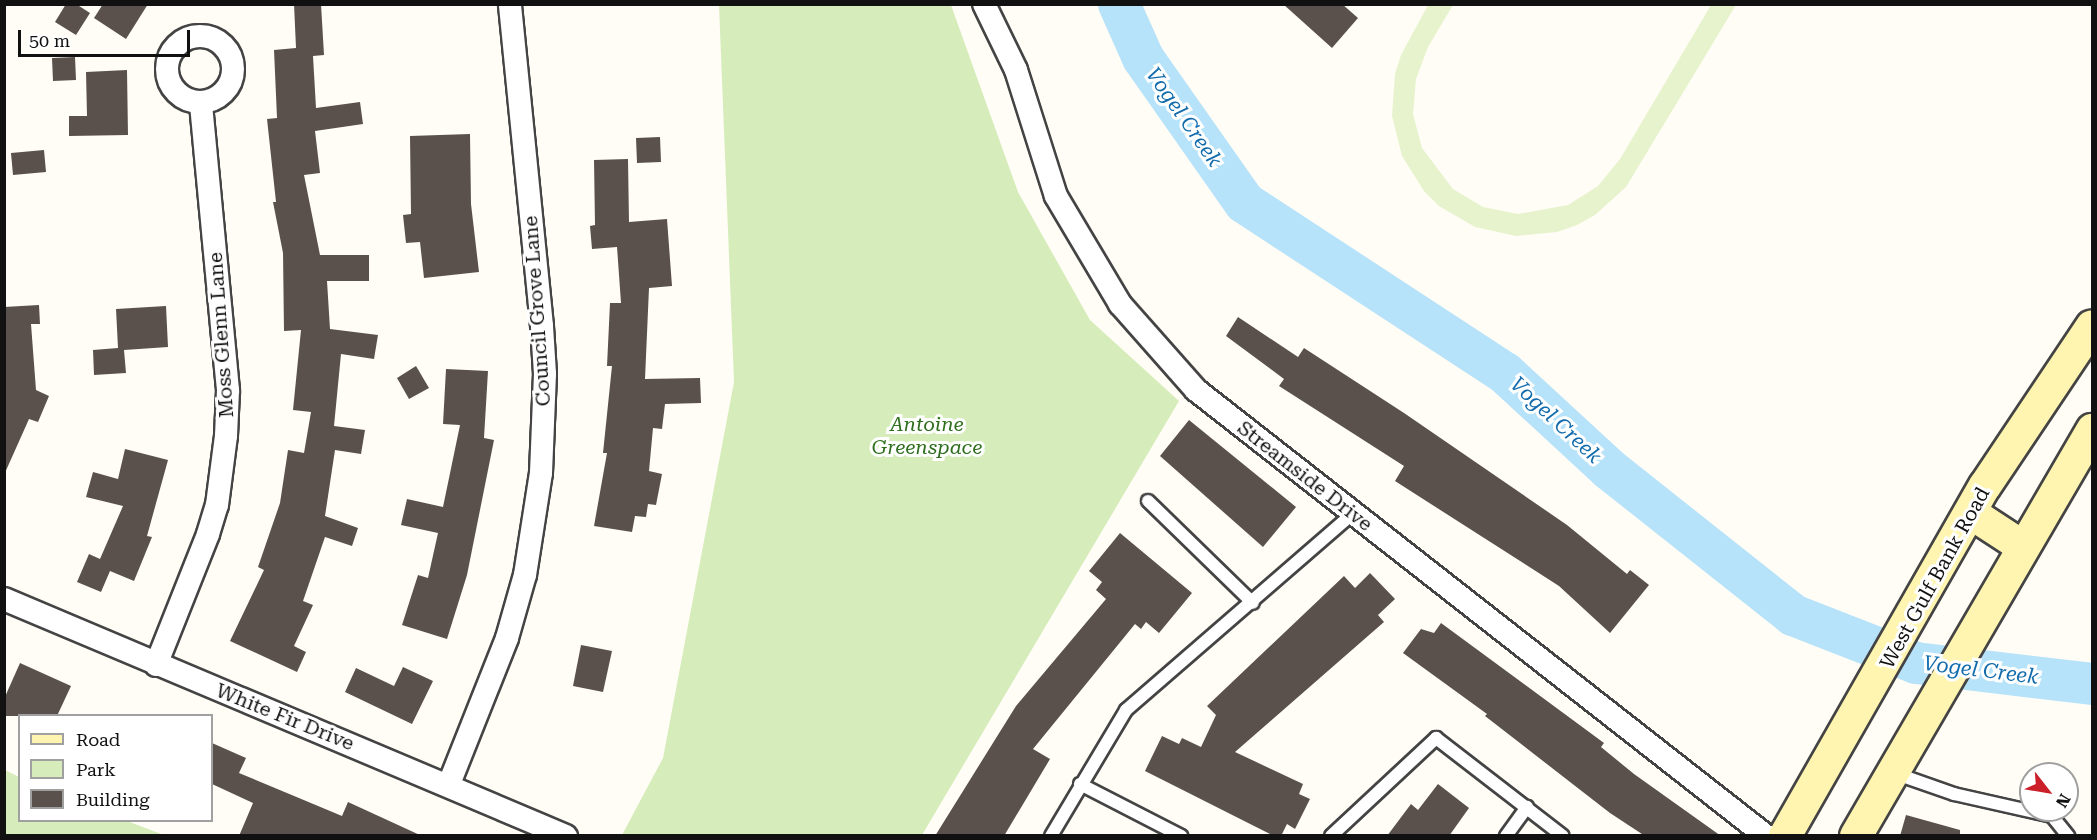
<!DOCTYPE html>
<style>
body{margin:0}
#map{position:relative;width:2097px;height:840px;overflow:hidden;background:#fffdf5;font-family:"Roboto Serif",serif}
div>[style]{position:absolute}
.green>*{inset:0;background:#d6edbb}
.pitch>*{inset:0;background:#e7f3cd}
.river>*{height:42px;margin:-21px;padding:0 21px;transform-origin:21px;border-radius:21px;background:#b6e2fa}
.building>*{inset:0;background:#5a514c}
.roads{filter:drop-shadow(2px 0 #444) drop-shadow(-2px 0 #444) drop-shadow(0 2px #444) drop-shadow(0 -2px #444)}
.lane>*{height:12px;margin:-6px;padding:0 6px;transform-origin:6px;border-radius:6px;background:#fff}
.street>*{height:22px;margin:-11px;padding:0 11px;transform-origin:11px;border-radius:11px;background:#fff}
.street>.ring{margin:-11px;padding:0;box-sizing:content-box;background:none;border:22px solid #fff;border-radius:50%}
.secondary>*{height:32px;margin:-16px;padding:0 16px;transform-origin:16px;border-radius:16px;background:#fff5b0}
span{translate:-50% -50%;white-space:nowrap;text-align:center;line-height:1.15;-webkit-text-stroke:6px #fff;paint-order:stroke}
.street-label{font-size:20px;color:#111}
.park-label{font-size:20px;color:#2e6e1c;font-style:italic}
.water-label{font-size:21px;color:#116bac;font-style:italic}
.frame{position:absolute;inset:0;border:6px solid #111;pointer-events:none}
.legend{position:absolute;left:18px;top:714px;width:195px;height:108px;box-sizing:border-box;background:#fff;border:2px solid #a0a0a0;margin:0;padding:8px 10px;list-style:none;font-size:18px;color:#111}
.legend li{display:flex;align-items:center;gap:12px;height:30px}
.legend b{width:30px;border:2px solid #a0a0a0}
.north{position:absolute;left:2019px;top:762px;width:60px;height:60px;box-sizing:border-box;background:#fff;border:2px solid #a0a0a0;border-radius:50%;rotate:121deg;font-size:16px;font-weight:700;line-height:24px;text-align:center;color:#111}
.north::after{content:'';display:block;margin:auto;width:21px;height:27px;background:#cb1f2a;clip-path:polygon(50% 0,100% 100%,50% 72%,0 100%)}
.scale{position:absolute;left:18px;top:30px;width:172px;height:27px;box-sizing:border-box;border:3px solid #111;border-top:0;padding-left:8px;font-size:18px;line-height:21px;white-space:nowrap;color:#111;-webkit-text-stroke:4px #fff;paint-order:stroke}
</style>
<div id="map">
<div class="green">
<div style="clip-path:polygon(719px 5px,951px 5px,1018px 192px,1090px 320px,1179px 401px,922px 835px,622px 835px,663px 758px,734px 382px)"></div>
<div style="clip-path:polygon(5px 770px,19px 777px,20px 820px,127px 821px,164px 835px,5px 835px)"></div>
</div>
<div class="pitch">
<div style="clip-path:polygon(1428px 5px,1453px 5px,1428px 47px,1416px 79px,1413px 114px,1422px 148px,1453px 189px,1483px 207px,1518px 214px,1568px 205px,1598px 186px,1620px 159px,1711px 5px,1736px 5px,1626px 187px,1595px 215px,1577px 225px,1557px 232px,1516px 236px,1475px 227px,1439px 206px,1424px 191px,1402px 156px,1392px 116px,1395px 74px,1401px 55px)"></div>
</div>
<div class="river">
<div style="left:1119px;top:4px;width:59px;rotate:66deg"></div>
<div style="left:1143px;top:58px;width:177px;rotate:54.9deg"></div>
<div style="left:1245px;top:203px;width:311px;rotate:33.2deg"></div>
<div style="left:1505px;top:373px;width:142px;rotate:42.7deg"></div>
<div style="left:1609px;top:469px;width:235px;rotate:38.4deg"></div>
<div style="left:1793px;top:615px;width:132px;rotate:21.3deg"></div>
<div style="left:1916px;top:663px;width:177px;rotate:6.8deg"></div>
</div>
<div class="building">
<div style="clip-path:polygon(66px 4px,76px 4px,90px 13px,76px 35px,55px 22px)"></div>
<div style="clip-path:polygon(103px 4px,148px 4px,126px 39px,94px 18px)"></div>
<div style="clip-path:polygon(294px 4px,321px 4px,324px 55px,313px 56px,316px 108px,360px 102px,363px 124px,315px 131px,320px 173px,304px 175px,320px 255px,369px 255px,369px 281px,327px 281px,330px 329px,378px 335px,374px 359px,341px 354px,334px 426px,365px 430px,361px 454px,335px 450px,325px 516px,358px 528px,352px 546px,325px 537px,303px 601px,313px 605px,294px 646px,306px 652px,297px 672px,230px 641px,264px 570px,258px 567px,280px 503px,288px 450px,304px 453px,311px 412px,293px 410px,301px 330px,284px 331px,283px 253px,273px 202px,276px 202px,267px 119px,277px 118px,274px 50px,296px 48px)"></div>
<div style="clip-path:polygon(1283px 4px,1342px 4px,1358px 18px,1332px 48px)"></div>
<div style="clip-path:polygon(75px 57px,76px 80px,53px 81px,52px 58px)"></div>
<div style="clip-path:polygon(127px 70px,128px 135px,69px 136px,69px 116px,87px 116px,86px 72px)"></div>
<div style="clip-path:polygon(470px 134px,471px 204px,479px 272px,424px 278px,420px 242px,406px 243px,403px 215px,411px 214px,410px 136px)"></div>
<div style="clip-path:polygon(660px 137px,661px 162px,637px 163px,636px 138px)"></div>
<div style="clip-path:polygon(44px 150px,46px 172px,13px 175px,11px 153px)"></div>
<div style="clip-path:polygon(628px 159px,629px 222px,667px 219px,672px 286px,649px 288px,645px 379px,700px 378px,701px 403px,665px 404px,662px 429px,653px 428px,649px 471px,662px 474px,656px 505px,648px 504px,646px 517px,635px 516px,632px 532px,594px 526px,607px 453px,603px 453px,612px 366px,607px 366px,610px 303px,621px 303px,617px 247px,592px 249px,590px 226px,595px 225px,594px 160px)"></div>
<div style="clip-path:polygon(39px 305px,40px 324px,31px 324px,36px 390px,49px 396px,38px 422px,29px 419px,4px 475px,4px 307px)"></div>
<div style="clip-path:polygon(166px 306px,168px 347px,124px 350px,126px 373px,94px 375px,93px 350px,118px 348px,116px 309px)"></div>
<div style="clip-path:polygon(1238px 317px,1298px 357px,1304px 348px,1404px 413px,1567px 525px,1627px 574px,1630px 570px,1649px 585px,1610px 633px,1559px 586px,1395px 481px,1404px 466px,1279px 386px,1284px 379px,1226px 336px)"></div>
<div style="clip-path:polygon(416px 366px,429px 388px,409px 399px,397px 378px)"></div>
<div style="clip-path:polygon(446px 369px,488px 371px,484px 438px,494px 440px,467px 575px,447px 639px,402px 625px,418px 575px,428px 578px,438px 533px,401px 525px,407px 499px,443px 507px,460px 425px,443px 424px)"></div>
<div style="clip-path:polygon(1189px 420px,1296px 507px,1263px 547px,1160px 456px)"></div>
<div style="clip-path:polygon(125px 449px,168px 460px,147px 536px,152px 537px,134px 581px,110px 571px,101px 592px,77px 582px,89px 554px,100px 559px,123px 506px,86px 497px,93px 472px,118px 479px)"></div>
<div style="clip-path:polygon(1120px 533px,1192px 593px,1159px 633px,1146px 622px,1141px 629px,1135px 624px,1033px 749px,1050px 759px,1004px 836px,935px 836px,1016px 706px,1106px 599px,1096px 590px,1102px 582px,1089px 571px)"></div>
<div style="clip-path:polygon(1370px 573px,1395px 599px,1378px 615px,1384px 622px,1235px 752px,1303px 784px,1299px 794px,1310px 799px,1295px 829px,1287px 824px,1281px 836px,1274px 836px,1145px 771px,1162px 736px,1179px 744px,1182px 738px,1201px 747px,1216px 715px,1207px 706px,1344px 576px,1355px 588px)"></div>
<div style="clip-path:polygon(1441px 623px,1604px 743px,1601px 747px,1634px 774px,1721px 836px,1645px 836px,1610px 813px,1485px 716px,1487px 714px,1403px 653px,1421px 629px,1434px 633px)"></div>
<div style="clip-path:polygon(581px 645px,612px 651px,603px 692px,573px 686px)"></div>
<div style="clip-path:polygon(20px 663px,71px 686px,57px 716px,4px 716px,4px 699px)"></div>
<div style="clip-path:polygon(403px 667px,433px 681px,412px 724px,345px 692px,356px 668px,394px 686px)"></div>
<div style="clip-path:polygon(212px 743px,246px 758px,239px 773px,342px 816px,348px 802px,422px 836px,239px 836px,253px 803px,212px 784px)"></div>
<div style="clip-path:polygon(1438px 784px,1469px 808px,1449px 836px,1387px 836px,1411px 804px,1418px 810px)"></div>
<div style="clip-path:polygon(1906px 815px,1960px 830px,1960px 836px,1900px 836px)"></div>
</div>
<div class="roads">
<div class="lane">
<div style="left:1148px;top:501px;width:146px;rotate:44.2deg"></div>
<div style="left:1894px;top:773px;width:64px;rotate:19.3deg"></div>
<div style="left:1954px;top:794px;width:100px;rotate:12.7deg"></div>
<div style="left:2052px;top:816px;width:26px;rotate:51deg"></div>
<div style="left:1080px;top:784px;width:114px;rotate:27.2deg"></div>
<div style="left:1051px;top:836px;width:147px;rotate:-59.2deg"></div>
<div style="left:1126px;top:710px;width:299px;rotate:-40.9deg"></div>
<div style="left:1331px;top:836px;width:144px;rotate:-43deg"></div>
<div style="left:1436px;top:738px;width:160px;rotate:37.7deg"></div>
<div style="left:1506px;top:836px;width:36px;rotate:-54deg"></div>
</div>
<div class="street">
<div style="left:984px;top:4px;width:73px;rotate:64.1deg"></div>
<div style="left:1016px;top:70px;width:132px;rotate:72.4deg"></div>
<div style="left:1056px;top:196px;width:126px;rotate:59.3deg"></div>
<div style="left:1120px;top:304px;width:115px;rotate:48.5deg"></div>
<div style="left:1196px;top:390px;width:724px;rotate:38.04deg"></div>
<div class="ring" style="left:167px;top:36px;width:44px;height:44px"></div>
<div style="left:4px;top:599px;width:610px;rotate:22.87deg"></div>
<div style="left:156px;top:665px;width:141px;rotate:-68.3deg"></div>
<div style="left:208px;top:534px;width:30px;rotate:-73deg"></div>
<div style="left:217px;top:505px;width:70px;rotate:-82.6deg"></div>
<div style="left:226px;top:436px;width:46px;rotate:-87.5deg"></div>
<div style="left:228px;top:390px;width:289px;rotate:-95.4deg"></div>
<div style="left:449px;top:784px;width:157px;rotate:-68.3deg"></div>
<div style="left:507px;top:638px;width:66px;rotate:-74.1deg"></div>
<div style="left:525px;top:575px;width:103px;rotate:-81.1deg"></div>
<div style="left:541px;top:473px;width:99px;rotate:-87.7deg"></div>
<div style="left:545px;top:374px;width:48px;rotate:-93.6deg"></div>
<div style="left:542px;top:326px;width:324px;rotate:-95.7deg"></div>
</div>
<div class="secondary">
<div style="left:1971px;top:513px;width:62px;rotate:33.2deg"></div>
<div style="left:1785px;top:836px;width:403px;rotate:-60.3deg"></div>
<div style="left:1985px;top:486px;width:192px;rotate:-56.2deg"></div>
<div style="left:1856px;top:836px;width:470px;rotate:-59.8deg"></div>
</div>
</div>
<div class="street-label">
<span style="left:537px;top:311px;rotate:-94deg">Council Grove Lane</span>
<span style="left:221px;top:335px;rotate:-94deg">Moss Glenn Lane</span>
<span style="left:1305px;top:476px;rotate:38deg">Streamside Drive</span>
<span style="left:1935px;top:578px;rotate:-61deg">West Gulf Bank Road</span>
<span style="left:285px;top:717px;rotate:22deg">White Fir Drive</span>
</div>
<div class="park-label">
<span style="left:927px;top:436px">Antoine<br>Greenspace</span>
</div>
<div class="water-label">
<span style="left:1184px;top:117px;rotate:55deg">Vogel Creek</span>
<span style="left:1556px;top:420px;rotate:43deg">Vogel Creek</span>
<span style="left:1981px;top:670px;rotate:7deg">Vogel Creek</span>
</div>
<div class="frame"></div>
<ul class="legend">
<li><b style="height:8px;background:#fff5b0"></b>Road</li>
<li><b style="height:16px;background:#d6edbb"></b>Park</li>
<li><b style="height:16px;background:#5a514c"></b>Building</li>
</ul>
<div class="north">N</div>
<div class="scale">50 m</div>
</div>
